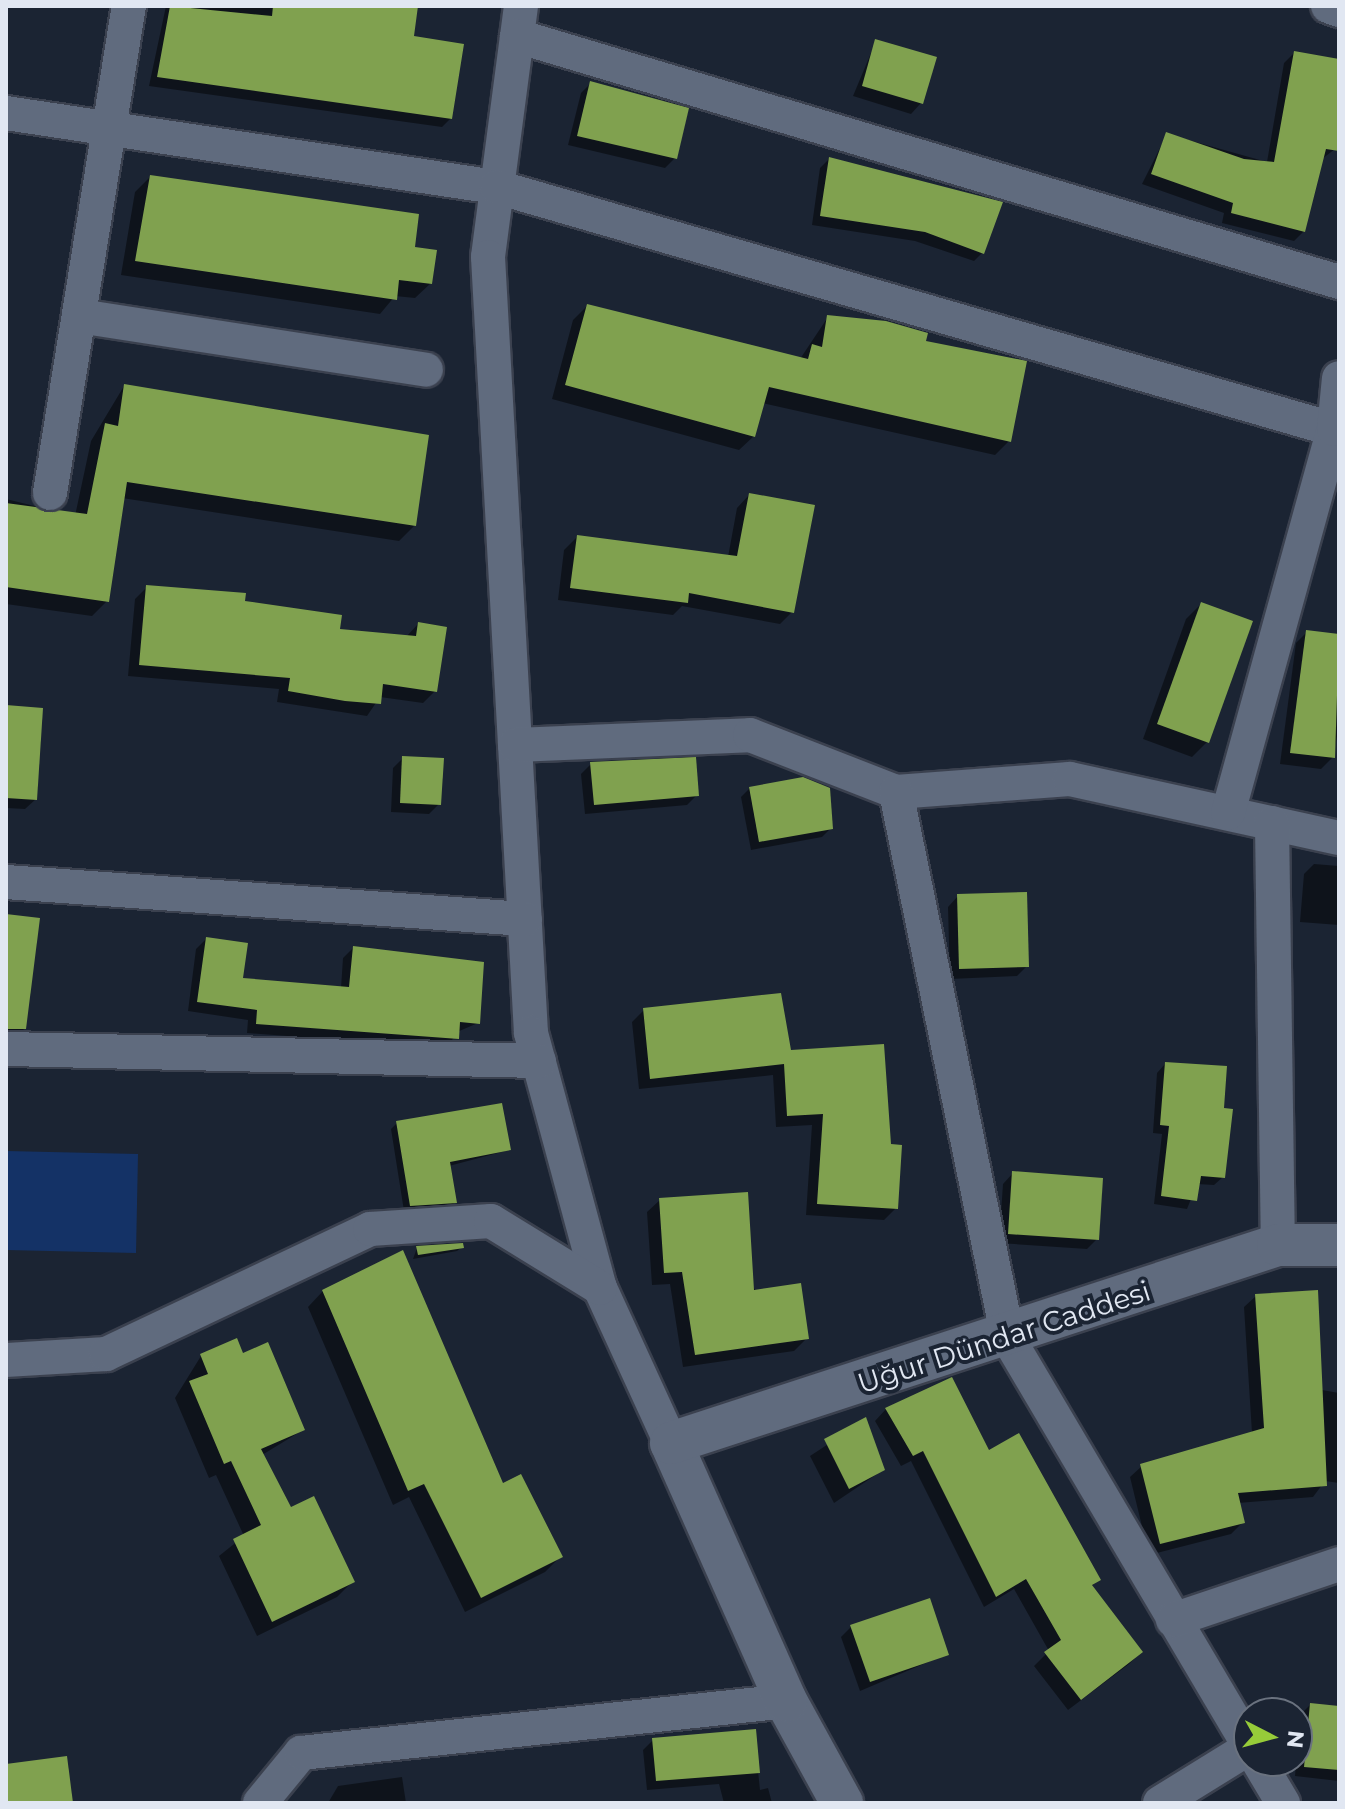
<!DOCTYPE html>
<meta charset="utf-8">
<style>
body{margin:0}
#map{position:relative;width:1345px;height:1809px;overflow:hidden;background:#1b2433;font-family:Montserrat,sans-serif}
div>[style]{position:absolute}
.green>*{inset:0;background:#143266}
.shadow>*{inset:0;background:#0007}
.building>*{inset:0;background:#80a14f}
.roads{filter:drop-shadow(2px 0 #3b414f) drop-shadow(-2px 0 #3b414f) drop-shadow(0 2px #3b414f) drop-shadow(0 -2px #3b414f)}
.minor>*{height:34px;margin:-17px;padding:0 17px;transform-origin:17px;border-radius:17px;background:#606b7e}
.tertiary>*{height:42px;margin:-21px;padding:0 21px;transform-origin:21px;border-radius:21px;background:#606b7e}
span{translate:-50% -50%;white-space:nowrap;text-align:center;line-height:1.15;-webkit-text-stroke:8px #1b2433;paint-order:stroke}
.street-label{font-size:28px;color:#e1e7f2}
.frame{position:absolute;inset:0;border:8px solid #e1e7f2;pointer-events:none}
.north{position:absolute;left:1233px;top:1697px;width:80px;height:80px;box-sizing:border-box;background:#1b2433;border:2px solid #6a727f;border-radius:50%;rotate:96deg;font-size:22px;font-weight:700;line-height:32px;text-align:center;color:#e1e7f2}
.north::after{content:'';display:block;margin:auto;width:28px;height:36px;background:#97cc39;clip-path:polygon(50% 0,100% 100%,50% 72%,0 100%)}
</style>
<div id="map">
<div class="green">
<div style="clip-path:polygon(6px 1151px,138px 1154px,136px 1253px,6px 1250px)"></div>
</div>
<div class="shadow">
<div style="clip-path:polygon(166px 6px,416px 6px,411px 37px,451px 118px,442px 127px,149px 86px)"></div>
<div style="clip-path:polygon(876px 41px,921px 103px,911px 114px,853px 96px)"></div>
<div style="clip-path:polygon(1294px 53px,1339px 61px,1339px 126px,1335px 149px,1322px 159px,1304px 231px,1294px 241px,1222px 223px,1224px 213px,1142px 184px,1167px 134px,1267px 162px,1284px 63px)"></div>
<div style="clip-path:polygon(591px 83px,675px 158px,665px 168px,568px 145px,581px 93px)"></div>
<div style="clip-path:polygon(829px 159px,983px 252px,974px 261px,915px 241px,812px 225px,820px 168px)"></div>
<div style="clip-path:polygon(150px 177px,413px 249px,431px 283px,415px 298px,395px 296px,380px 314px,121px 275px,135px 192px)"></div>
<div style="clip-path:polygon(587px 306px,800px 359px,828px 317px,924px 342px,1009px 441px,995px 455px,762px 403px,754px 436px,739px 450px,552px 399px,573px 320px)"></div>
<div style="clip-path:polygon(124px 386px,414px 526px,399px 541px,122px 498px,107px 601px,92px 616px,6px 604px,6px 499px,75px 516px,91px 441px)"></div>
<div style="clip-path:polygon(749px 495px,792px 612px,780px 624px,682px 606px,673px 615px,558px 600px,564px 550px,577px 537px,728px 557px,737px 508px)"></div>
<div style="clip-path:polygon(147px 587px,338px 631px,406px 637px,418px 624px,435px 691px,423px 703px,380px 697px,367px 716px,277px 702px,279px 689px,128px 676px,135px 599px)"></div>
<div style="clip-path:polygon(1201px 604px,1207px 742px,1192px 757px,1143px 739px,1186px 619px)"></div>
<div style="clip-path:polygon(1307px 632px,1339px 636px,1339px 726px,1333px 757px,1321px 769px,1280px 764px,1296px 643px)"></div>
<div style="clip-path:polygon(6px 707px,36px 799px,25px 809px,6px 808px)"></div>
<div style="clip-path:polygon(403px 758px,439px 804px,429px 814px,391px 812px,393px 768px)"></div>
<div style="clip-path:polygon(591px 764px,697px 795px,687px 805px,585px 814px,581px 774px)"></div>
<div style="clip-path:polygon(750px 788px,831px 828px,822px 837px,751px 850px,741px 797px)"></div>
<div style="clip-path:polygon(1314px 864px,1339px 866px,1339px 925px,1300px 922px,1304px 874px)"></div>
<div style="clip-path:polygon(958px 896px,1027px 966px,1017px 976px,950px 979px,948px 907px)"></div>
<div style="clip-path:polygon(6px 917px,24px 1029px,12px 1041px,6px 1041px)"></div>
<div style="clip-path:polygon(206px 939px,241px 979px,341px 988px,343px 958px,353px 948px,478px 1023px,457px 1032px,447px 1048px,247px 1033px,248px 1020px,188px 1011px,196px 949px)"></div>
<div style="clip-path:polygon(644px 1010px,789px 1052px,896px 1208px,884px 1220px,806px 1215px,812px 1125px,776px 1127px,773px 1075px,639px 1089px,632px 1022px)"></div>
<div style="clip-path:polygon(1165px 1064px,1222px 1110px,1223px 1177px,1214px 1185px,1197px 1184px,1187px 1209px,1154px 1204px,1162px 1134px,1153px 1133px,1157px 1073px)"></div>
<div style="clip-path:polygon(397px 1123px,509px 1150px,449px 1166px,455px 1202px,449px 1208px,404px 1211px,391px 1129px)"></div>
<div style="clip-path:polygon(1013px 1173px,1097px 1239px,1087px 1249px,999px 1243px,1003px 1184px)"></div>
<div style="clip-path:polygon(660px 1200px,807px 1338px,794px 1351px,683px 1367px,670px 1284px,652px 1285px,647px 1212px)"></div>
<div style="clip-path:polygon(462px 1247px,457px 1251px,413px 1259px,417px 1248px)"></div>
<div style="clip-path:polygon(323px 1291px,560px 1557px,545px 1572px,465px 1612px,409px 1497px,393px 1505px,308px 1307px)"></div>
<div style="clip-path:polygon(1256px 1296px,1322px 1390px,1339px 1393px,1339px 1483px,1325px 1481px,1313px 1497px,1238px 1503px,1243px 1522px,1231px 1534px,1149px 1555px,1130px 1477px,1142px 1466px,1252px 1433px,1244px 1307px)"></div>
<div style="clip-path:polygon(201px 1356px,303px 1430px,262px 1455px,290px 1509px,352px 1582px,337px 1597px,257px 1636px,219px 1556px,244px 1536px,216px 1475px,209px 1478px,175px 1398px)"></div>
<div style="clip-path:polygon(886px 1409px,988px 1453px,1098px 1579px,1091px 1587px,1141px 1652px,1129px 1664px,1068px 1710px,1034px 1666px,1049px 1651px,1014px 1589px,984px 1607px,911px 1461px,901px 1466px,875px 1421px)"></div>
<div style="clip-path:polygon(865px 1420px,883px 1470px,834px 1503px,810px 1456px)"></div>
<div style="clip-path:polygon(851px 1627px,947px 1654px,860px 1691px,841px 1637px)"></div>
<div style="clip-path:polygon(1310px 1705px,1339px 1708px,1339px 1781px,1295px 1776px,1300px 1715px)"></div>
<div style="clip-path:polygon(754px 1731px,760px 1790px,768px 1788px,772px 1803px,724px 1803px,719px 1784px,647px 1790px,643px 1750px,653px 1740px)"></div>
<div style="clip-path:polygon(402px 1777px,406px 1803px,328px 1803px,338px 1786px)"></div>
</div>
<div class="building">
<div style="clip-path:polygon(170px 6px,272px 16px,273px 6px,418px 6px,414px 36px,464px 44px,452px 119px,157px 77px)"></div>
<div style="clip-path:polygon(875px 39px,937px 57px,923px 104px,862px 86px)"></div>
<div style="clip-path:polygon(1294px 51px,1339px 59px,1339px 151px,1326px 149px,1305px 232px,1231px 213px,1233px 203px,1151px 174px,1166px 132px,1244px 159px,1274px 162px)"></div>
<div style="clip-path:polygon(590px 81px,689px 108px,677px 159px,577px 136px)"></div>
<div style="clip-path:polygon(829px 157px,1003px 202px,984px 254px,925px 232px,820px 216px)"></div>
<div style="clip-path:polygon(150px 175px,419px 214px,415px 247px,437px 250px,432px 284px,399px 280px,397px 300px,135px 261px)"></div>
<div style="clip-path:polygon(587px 304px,808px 359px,812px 344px,822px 347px,827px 315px,886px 321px,928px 333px,926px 341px,1027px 361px,1011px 442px,769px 387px,755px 437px,565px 385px)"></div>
<div style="clip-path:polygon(124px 384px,429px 435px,416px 526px,127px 482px,109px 602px,6px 587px,6px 503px,87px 514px,105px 423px,118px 426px)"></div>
<div style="clip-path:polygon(749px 493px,815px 505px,794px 613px,689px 593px,688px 603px,570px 588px,577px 535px,737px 556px)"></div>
<div style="clip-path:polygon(146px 585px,246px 593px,245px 601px,342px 615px,340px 629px,416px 636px,418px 622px,447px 627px,437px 692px,383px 684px,381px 704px,345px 701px,288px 691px,290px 678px,139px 665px)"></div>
<div style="clip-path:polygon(1201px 602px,1253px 621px,1209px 743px,1157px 724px)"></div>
<div style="clip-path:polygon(1306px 630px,1339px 634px,1335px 758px,1290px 753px)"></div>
<div style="clip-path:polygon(6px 705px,43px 708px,37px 800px,6px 798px)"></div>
<div style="clip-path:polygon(402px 756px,444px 758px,441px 805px,400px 803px)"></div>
<div style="clip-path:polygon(696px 757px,699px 796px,594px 805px,590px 762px)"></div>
<div style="clip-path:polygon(803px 777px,830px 788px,833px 829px,759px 842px,749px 787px)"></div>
<div style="clip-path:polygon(1027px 892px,1029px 967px,959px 969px,957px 894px)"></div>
<div style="clip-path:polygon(6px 914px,40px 918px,26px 1029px,6px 1029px)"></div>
<div style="clip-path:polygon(206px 937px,248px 943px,243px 978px,349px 987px,353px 946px,484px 962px,480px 1024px,460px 1022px,459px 1039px,256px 1024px,257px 1010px,197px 1002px)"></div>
<div style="clip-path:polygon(781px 993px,791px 1050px,884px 1044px,891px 1144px,902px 1145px,898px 1209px,817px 1204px,823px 1114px,787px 1116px,784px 1064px,650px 1079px,643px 1008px)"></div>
<div style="clip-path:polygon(1165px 1062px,1227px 1066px,1224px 1108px,1233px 1109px,1225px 1178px,1201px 1176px,1197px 1201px,1161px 1196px,1169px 1126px,1160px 1125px)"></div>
<div style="clip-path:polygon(502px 1103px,511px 1150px,450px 1162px,457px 1203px,410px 1206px,396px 1121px)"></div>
<div style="clip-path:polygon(1012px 1171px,1103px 1178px,1099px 1240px,1008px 1234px)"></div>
<div style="clip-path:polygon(748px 1192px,754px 1290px,801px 1283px,809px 1339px,695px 1355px,682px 1272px,664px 1273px,659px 1198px)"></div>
<div style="clip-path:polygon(463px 1243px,464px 1248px,418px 1255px,416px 1246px)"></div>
<div style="clip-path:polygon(403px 1250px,503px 1483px,521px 1474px,563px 1557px,481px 1598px,424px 1484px,408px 1491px,322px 1290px)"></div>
<div style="clip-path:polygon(1318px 1290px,1327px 1486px,1238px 1493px,1245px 1523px,1160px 1544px,1140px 1464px,1264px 1428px,1255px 1294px)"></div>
<div style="clip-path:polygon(237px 1338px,243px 1353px,268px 1342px,305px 1430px,261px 1449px,291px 1507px,314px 1496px,355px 1582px,272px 1622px,233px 1539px,261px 1525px,231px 1461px,224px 1464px,189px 1381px,208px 1374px,200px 1354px)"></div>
<div style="clip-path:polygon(952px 1377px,989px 1450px,1019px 1433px,1101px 1580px,1092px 1585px,1143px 1652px,1081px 1700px,1044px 1652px,1061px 1640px,1026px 1579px,996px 1597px,923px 1451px,913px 1456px,885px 1408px)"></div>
<div style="clip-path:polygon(866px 1417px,885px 1470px,849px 1489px,824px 1439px)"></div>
<div style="clip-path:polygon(930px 1598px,949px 1655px,870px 1682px,850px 1625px)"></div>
<div style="clip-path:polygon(1310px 1703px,1339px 1706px,1339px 1770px,1304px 1767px)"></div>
<div style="clip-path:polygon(756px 1729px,760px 1773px,656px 1781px,652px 1738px)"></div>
<div style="clip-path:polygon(67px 1756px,73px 1803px,6px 1803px,6px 1764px)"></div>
</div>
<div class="roads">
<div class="minor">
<div style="left:521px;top:6px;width:253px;rotate:97.5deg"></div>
<div style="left:488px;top:257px;width:777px;rotate:86.83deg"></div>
<div style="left:531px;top:1033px;width:264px;rotate:74.9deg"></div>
<div style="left:600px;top:1288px;width:170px;rotate:65.4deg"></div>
<div style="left:1328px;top:6px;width:12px;rotate:20deg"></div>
<div style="left:517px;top:36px;width:858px;rotate:16.66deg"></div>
<div style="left:6px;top:113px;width:497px;rotate:8.6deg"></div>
<div style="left:497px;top:187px;width:877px;rotate:16.16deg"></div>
<div style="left:79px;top:316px;width:351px;rotate:8.8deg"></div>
<div style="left:50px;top:493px;width:493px;rotate:-80.8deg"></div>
<div style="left:515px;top:745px;width:235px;rotate:-2.4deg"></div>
<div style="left:750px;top:735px;width:157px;rotate:21.3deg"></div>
<div style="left:896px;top:792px;width:174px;rotate:-4.3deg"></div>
<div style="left:1070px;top:779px;width:275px;rotate:12.4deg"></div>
<div style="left:896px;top:792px;width:557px;rotate:78.41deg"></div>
<div style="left:1008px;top:1338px;width:474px;rotate:59.4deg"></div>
<div style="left:1228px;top:813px;width:398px;rotate:-74.6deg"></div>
<div style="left:1334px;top:429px;width:51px;rotate:-84.4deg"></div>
<div style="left:1272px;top:823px;width:422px;rotate:89.2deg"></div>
<div style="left:6px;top:882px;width:520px;rotate:4.08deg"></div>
<div style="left:6px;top:1049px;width:533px;rotate:1.29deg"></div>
<div style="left:6px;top:1360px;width:100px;rotate:-3.4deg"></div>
<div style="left:106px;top:1354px;width:292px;rotate:-25.3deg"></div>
<div style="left:370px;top:1229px;width:121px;rotate:-3.8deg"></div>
<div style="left:491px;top:1221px;width:128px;rotate:31.6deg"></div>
<div style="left:1173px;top:1620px;width:175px;rotate:-18.6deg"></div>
<div style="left:1258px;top:1761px;width:49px;rotate:59.2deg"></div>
<div style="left:260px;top:1803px;width:65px;rotate:-50.6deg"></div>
<div style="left:301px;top:1753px;width:488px;rotate:-6.1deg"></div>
<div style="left:1160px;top:1803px;width:105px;rotate:-31.7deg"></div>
</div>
<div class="tertiary">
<div style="left:842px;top:1803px;width:116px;rotate:-118.8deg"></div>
<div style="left:786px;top:1701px;width:282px;rotate:-114deg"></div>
<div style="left:671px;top:1443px;width:638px;rotate:-18.07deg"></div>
<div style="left:1278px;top:1245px;width:61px"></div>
</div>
</div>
<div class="street-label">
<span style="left:1004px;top:1337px;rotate:-18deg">Uğur Dündar Caddesi</span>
</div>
<div class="frame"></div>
<div class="north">N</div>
</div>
